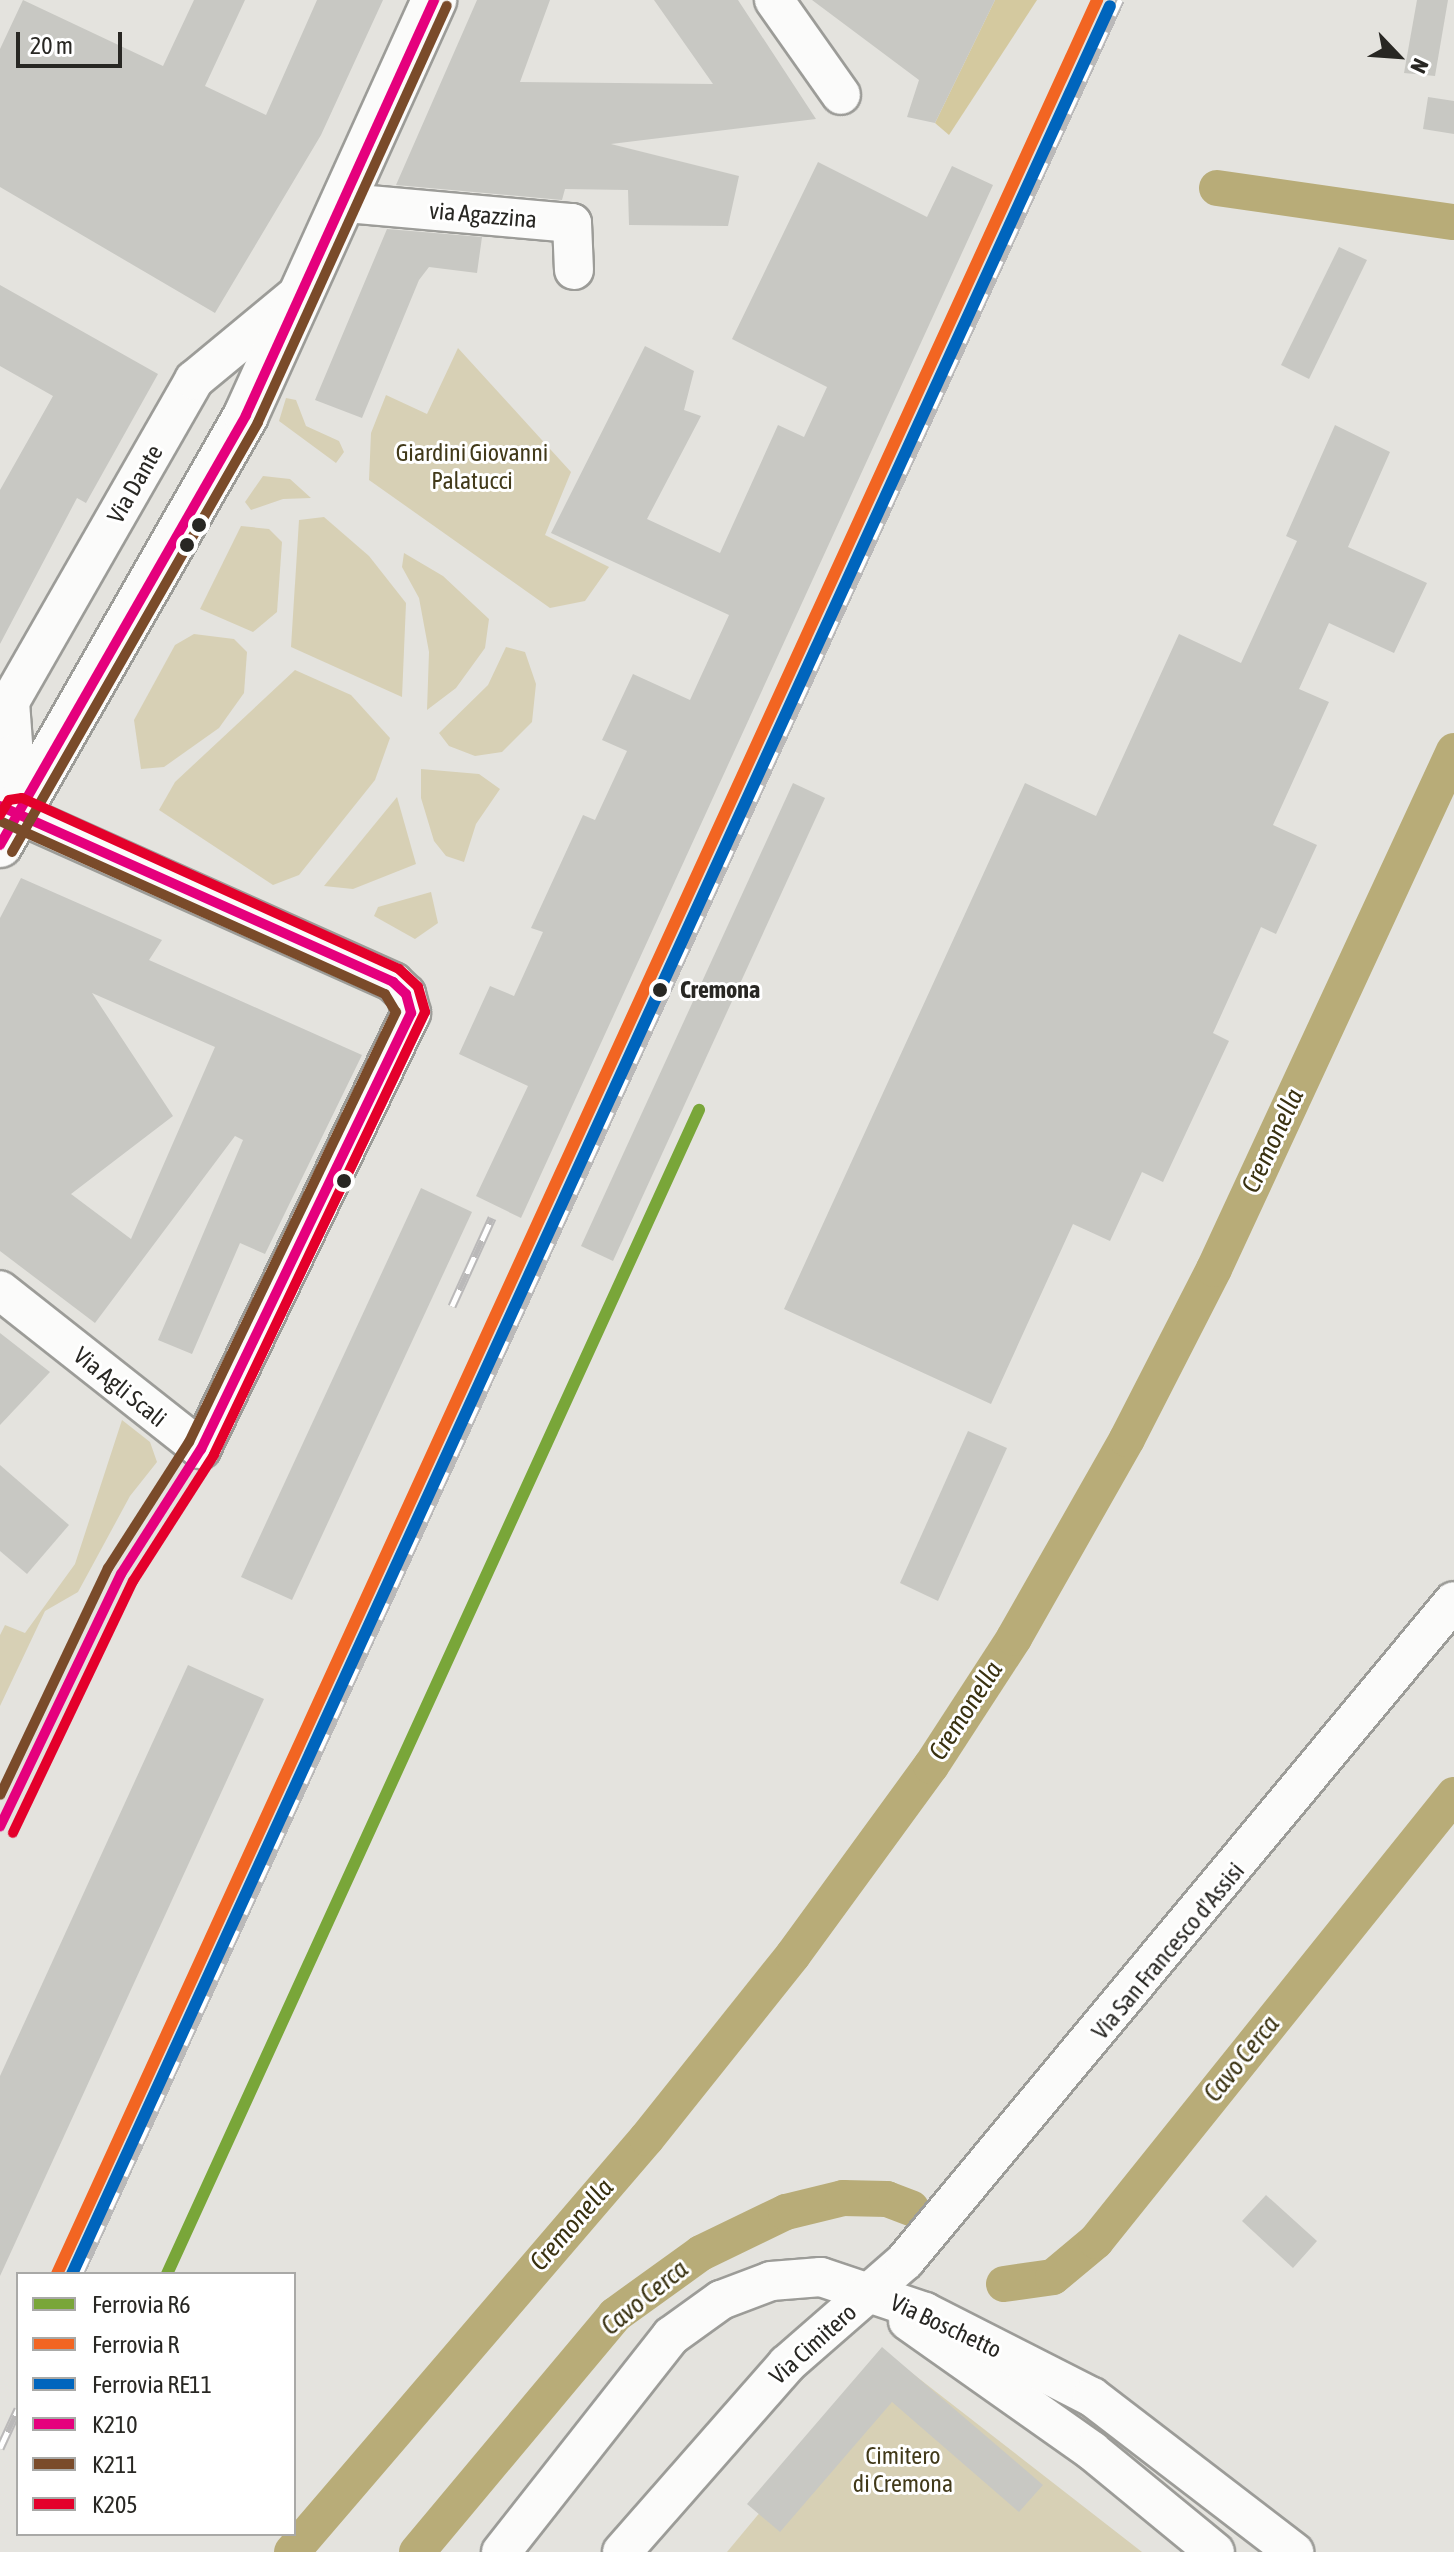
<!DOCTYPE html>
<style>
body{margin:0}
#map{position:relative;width:1454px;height:2552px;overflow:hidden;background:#e4e3de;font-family:"Asap Condensed",sans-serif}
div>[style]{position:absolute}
.green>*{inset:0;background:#d7d0b5}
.forest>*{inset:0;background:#d4c99f}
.canal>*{height:36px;margin:-18px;padding:0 18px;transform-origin:18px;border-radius:18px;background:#b8ac78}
.building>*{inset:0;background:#c8c8c3}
.roads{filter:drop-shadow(2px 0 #9c9c98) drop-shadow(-2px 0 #9c9c98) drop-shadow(0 2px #9c9c98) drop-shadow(0 -2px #9c9c98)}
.minor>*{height:38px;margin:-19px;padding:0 19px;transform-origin:19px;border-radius:19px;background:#fbfbfa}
.major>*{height:44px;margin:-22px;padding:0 22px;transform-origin:22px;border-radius:22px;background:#fbfbfa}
.rail>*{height:9px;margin-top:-4.5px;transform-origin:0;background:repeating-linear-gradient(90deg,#fff 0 18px,#bab9b9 0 36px);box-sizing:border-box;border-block:2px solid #bab9b9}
.bus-1>*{height:10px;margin:-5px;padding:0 5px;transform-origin:5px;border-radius:5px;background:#e5007d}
.bus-2>*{height:10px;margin:-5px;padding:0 5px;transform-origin:5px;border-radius:5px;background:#7a4b2a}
.bus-3>*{height:10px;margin:-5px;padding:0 5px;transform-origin:5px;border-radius:5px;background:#e4002b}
.rail-1>*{height:12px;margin:-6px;padding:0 6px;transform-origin:6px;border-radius:6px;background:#79a639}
.rail-2>*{height:12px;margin:-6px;padding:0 6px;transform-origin:6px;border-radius:6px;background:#f26522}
.rail-3>*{height:12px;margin:-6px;padding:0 6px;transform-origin:6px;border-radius:6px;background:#0065bd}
.dots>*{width:22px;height:22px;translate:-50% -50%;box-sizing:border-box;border:4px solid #fff;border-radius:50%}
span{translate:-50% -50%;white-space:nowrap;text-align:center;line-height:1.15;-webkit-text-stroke:6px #fff;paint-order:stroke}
.street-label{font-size:24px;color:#282723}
.park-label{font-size:24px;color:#413919}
.stop-label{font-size:24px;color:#282723;font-weight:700}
.left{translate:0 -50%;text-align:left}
.water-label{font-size:26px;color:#393110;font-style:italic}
.legend{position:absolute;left:16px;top:2272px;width:280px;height:264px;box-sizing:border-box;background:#fff;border:2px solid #a9a9a7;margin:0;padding:10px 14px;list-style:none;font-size:24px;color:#282723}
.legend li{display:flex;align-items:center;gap:16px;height:40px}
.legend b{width:40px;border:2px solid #a9a9a7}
.north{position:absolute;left:1358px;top:16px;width:80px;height:80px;-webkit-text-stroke:6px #fff;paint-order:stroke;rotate:115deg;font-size:22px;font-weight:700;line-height:32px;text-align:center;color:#282723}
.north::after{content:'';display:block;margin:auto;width:28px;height:36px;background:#282723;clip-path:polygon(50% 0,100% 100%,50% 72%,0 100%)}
.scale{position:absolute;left:16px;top:32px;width:106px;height:36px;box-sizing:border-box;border:4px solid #282723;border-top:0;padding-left:10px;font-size:24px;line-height:28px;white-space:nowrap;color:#282723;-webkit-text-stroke:6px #fff;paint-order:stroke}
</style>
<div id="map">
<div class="green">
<div style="clip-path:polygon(458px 348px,571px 472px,545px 535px,609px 567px,585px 601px,550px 608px,369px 480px,371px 433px,386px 395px,427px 414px)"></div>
<div style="clip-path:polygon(286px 398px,296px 400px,306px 426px,339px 441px,344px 452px,336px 463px,279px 421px)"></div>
<div style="clip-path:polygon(263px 476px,290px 479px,311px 498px,283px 499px,251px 510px,245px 502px)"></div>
<div style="clip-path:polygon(324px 517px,369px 556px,406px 603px,402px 697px,291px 647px,299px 520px)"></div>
<div style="clip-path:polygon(241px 526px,269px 529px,282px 542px,277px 612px,253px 632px,200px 609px)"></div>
<div style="clip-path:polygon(404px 553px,443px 576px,489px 619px,485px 648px,456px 688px,427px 710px,429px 652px,419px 598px,402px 567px)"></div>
<div style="clip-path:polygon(194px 634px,234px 639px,247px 652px,244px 693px,219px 728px,164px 767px,141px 769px,134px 720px,175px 645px)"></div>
<div style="clip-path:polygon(506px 647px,525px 652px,536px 684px,532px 722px,502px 752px,475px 756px,449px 746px,439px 733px,488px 685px)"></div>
<div style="clip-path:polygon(295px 670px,351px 695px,390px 738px,375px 780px,299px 875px,273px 885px,159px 810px,175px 782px)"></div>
<div style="clip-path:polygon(421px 769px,479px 774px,500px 789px,476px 824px,464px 862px,446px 856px,434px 841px,421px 798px)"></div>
<div style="clip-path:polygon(397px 797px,416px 864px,353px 889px,324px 886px)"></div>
<div style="clip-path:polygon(431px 892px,438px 923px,415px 939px,374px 916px,378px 907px)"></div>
<div style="clip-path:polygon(122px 1420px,150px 1442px,157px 1462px,130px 1496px,78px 1592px,45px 1611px,0 1706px,0 1635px,5px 1625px,25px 1633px,75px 1564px)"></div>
<div style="clip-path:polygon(890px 2356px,1142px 2552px,727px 2552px)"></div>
</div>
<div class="forest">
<div style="clip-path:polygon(995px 0,1037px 0,949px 135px,935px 123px)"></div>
</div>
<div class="canal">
<div style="left:1217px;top:188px;width:239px;rotate:8.2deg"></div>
<div style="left:1004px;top:2284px;width:49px;rotate:-8.1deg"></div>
<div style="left:1053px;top:2277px;width:56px;rotate:-39.9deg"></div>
<div style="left:1096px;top:2241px;width:572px;rotate:-51.25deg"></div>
<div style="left:292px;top:2552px;width:545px;rotate:-49.39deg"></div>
<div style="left:647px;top:2138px;width:234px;rotate:-51.4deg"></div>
<div style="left:793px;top:1955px;width:234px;rotate:-53.9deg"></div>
<div style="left:931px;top:1766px;width:153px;rotate:-57deg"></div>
<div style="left:1014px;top:1638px;width:229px;rotate:-60.4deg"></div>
<div style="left:1127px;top:1439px;width:191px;rotate:-62.9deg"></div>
<div style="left:1214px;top:1269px;width:571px;rotate:-65.14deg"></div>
<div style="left:417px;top:2552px;width:309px;rotate:-50.1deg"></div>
<div style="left:615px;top:2315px;width:106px;rotate:-35.8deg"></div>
<div style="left:701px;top:2253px;width:94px;rotate:-25.8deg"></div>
<div style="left:786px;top:2212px;width:59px;rotate:-13.8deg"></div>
<div style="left:843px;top:2198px;width:44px;rotate:1.3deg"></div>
<div style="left:887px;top:2199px;width:26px;rotate:21deg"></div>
</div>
<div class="building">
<div style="clip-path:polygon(23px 0,163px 66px,194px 0,245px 0,205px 86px,266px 115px,317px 0,383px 0,321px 135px,215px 313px,0 187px,0 49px)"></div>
<div style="clip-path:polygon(477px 0,550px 0,520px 82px,713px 84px,654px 0,738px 0,816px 119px,611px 144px,739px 176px,728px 226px,629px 225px,628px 190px,565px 189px,562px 200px,396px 185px)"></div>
<div style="clip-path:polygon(812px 0,995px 0,935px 123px,907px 117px,919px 80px)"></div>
<div style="clip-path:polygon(1417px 0,1448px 0,1435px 76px,1404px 73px)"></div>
<div style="clip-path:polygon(1428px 97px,1454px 101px,1454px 134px,1423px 129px)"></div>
<div style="clip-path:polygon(818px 162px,927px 217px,952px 166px,993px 185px,521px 1218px,476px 1196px,528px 1086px,459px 1054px,490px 986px,514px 996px,543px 932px,531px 928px,583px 815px,595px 820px,627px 751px,602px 740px,633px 674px,690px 700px,729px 615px,551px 533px,645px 346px,694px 371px,684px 410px,701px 416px,647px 519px,720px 553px,778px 425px,804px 437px,827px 387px,732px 339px)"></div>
<div style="clip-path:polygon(387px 229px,482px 237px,477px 273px,429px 267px,419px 280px,362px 418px,315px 400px)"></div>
<div style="clip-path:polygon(1339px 247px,1367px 260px,1309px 379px,1281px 365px)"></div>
<div style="clip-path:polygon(0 285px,158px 374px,86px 503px,77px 498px,0 644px,0 490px,53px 396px,0 366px)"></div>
<div style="clip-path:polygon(1335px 425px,1390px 452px,1348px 547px,1427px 583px,1394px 653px,1329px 623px,1299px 689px,1329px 702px,1273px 825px,1317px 845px,1276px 934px,1261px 927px,1213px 1033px,1229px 1041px,1163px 1182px,1142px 1172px,1110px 1241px,1073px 1224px,991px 1404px,784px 1309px,1025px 783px,1096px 816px,1179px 634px,1241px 663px,1297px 541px,1286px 536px)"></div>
<div style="clip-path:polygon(793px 783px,825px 798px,613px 1261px,581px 1246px)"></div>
<div style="clip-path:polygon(evenodd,21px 878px,162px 940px,149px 960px,362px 1055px,265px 1254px,240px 1243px,192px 1354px,158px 1340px,243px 1140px,235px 1136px,95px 1323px,0 1251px,0 918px,21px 878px,92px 993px,215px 1047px,131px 1239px,71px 1194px,173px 1116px,92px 993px)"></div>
<div style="clip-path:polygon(421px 1188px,472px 1212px,292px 1600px,241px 1577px)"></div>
<div style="clip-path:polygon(0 1333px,50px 1372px,0 1425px)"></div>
<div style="clip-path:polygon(968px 1431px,1007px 1448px,938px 1601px,900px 1583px)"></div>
<div style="clip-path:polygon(0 1465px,69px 1525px,27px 1574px,0 1551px)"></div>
<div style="clip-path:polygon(188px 1665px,264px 1699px,0 2276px,0 2076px)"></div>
<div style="clip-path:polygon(1266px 2195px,1317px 2241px,1293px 2268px,1242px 2221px)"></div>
<div style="clip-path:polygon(882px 2347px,1043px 2485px,1019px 2512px,892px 2402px,780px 2532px,747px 2504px)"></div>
</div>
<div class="roads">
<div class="minor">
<div style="left:774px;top:0;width:116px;rotate:54.8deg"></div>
<div style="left:347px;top:203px;width:226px;rotate:5.1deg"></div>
<div style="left:572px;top:223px;width:47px;rotate:87.6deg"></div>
<div style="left:10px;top:702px;width:109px;rotate:85.8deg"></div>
<div style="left:0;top:719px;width:391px;rotate:-60.2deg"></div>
<div style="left:194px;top:380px;width:143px;rotate:-39.6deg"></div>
<div style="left:0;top:806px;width:431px;rotate:24.1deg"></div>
<div style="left:393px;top:982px;width:18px;rotate:43deg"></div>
<div style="left:406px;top:994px;width:20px;rotate:75deg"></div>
<div style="left:411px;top:1013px;width:484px;rotate:115.7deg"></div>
<div style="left:201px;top:1449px;width:256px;rotate:-141.7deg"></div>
<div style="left:908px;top:2321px;width:225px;rotate:35.2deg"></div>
<div style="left:1092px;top:2451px;width:159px;rotate:39.4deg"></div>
<div style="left:501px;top:2552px;width:275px;rotate:-51.8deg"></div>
<div style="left:671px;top:2336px;width:62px;rotate:-35.8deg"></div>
<div style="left:721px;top:2300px;width:53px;rotate:-20.8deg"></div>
<div style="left:771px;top:2281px;width:50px;rotate:-4.6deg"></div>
<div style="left:821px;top:2277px;width:110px;rotate:18.6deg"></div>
<div style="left:925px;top:2312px;width:187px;rotate:27deg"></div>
<div style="left:1092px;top:2397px;width:255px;rotate:37.5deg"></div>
<div style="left:622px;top:2552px;width:250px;rotate:-48.7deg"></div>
<div style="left:787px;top:2364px;width:157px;rotate:-41.1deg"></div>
<div style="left:905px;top:2261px;width:858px;rotate:-50.25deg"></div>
</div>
<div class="major">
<div style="left:0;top:845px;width:495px;rotate:-60.2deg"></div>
<div style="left:246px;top:415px;width:456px;rotate:-65.6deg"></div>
</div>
</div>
<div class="rail">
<div style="left:452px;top:1306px;width:97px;rotate:-65.6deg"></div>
<div style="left:80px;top:2274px;width:2501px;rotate:-65.42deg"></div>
<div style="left:0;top:2448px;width:43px;rotate:-65.2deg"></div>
</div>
<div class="bus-1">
<div style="left:0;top:806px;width:431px;rotate:24.1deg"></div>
<div style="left:393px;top:982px;width:18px;rotate:43deg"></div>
<div style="left:406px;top:994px;width:20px;rotate:75deg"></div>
<div style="left:411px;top:1013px;width:484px;rotate:115.7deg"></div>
<div style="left:201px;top:1449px;width:148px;rotate:122.6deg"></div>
<div style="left:121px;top:1574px;width:280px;rotate:115.6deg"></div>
<div style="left:0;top:845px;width:495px;rotate:-60.2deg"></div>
<div style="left:246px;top:415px;width:456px;rotate:-65.6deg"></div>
</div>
<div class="bus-2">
<div style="left:0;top:821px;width:422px;rotate:24.2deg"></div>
<div style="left:385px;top:994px;width:21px;rotate:59deg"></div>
<div style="left:396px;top:1012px;width:477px;rotate:115.7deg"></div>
<div style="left:189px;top:1442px;width:150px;rotate:122.7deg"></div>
<div style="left:108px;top:1568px;width:251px;rotate:115.4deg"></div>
<div style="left:12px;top:852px;width:495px;rotate:-60.2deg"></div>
<div style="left:258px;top:422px;width:457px;rotate:-65.6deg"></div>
</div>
<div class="bus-3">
<div style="left:0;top:815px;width:17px;rotate:-59deg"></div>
<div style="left:9px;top:800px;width:13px;rotate:-9deg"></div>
<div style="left:22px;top:798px;width:414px;rotate:24.4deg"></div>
<div style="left:399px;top:969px;width:26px;rotate:43deg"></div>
<div style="left:418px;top:987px;width:26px;rotate:74deg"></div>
<div style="left:425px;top:1012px;width:491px;rotate:115.5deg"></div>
<div style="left:214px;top:1455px;width:150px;rotate:122.7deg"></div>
<div style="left:133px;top:1581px;width:279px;rotate:115.5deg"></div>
</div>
<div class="rail-1">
<div style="left:167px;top:2274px;width:1280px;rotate:-65.44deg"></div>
</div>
<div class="rail-2">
<div style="left:57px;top:2274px;width:2501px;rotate:-65.42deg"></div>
</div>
<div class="rail-3">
<div style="left:72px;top:2274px;width:2494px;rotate:-65.41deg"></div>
</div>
<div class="dots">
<div style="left:199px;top:525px;background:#282723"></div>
<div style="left:187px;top:545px;background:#282723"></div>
<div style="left:660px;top:990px;background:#282723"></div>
<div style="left:344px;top:1181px;background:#282723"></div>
</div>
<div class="street-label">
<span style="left:483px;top:215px;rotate:5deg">via Agazzina</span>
<span style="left:135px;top:484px;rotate:-60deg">Via Dante</span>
<span style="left:120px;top:1387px;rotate:39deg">Via Agli Scali</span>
<span style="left:1168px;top:1951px;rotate:-50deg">Via San Francesco d'Assisi</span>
<span style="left:946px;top:2326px;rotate:25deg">Via Boschetto</span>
<span style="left:813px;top:2344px;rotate:-42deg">Via Cimitero</span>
</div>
<div class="park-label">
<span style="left:472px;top:467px">Giardini Giovanni<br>Palatucci</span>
<span style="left:903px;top:2470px">Cimitero<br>di Cremona</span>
</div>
<div class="stop-label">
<span class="left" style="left:680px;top:990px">Cremona</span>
</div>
<div class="water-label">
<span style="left:1273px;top:1141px;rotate:-65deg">Cremonella</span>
<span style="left:966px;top:1711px;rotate:-57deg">Cremonella</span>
<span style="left:1242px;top:2059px;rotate:-51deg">Cavo Cerca</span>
<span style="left:572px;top:2225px;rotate:-49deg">Cremonella</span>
<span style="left:645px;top:2298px;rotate:-39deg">Cavo Cerca</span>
</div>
<ul class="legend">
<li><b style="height:10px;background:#79a639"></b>Ferrovia R6</li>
<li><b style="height:10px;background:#f26522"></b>Ferrovia R</li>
<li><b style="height:10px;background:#0065bd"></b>Ferrovia RE11</li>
<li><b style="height:10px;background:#e5007d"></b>K210</li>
<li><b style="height:10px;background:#7a4b2a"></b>K211</li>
<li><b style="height:10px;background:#e4002b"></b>K205</li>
</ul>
<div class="north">N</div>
<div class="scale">20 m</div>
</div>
